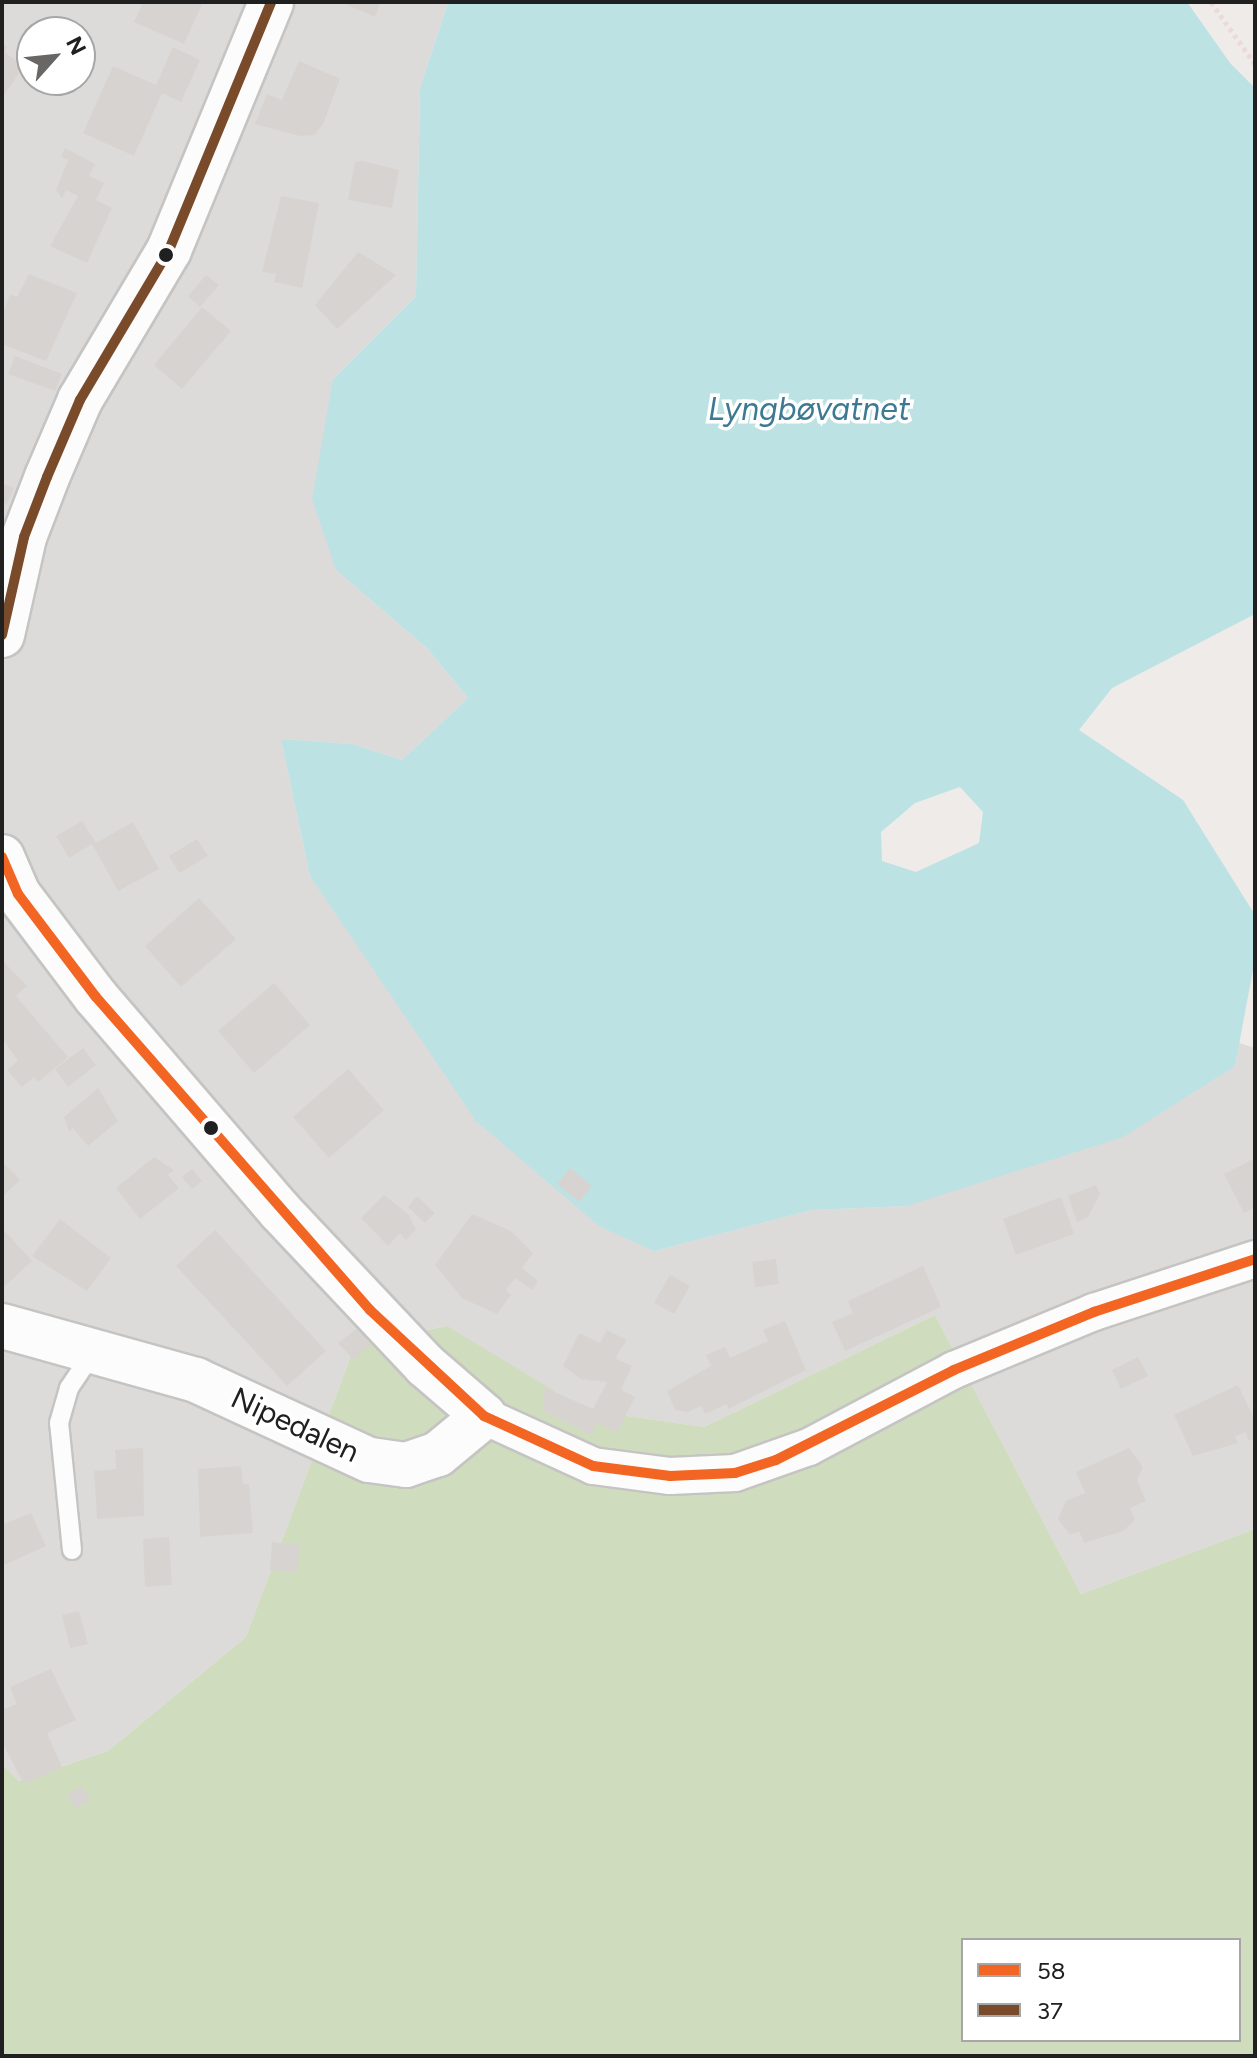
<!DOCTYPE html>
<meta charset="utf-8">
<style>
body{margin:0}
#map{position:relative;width:1257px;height:2058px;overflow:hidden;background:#eeebe9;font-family:Figtree,sans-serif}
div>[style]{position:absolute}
.residential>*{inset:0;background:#dddbda}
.forest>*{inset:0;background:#cfddbe}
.water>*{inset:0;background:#bce2e3}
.building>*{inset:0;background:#d7d3d1}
.path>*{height:5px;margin-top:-2.5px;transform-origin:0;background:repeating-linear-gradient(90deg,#ecd9db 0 4px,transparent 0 8px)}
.roads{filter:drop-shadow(2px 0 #c5c4c3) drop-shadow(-2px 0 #c5c4c3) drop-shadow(0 2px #c5c4c3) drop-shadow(0 -2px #c5c4c3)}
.service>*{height:18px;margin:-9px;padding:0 9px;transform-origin:9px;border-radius:9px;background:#fcfcfc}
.minor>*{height:36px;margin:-18px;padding:0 18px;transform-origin:18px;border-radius:18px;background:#fcfcfc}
.tertiary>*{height:44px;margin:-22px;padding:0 22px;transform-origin:22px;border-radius:22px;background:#fcfcfc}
.bus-1>*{height:10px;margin:-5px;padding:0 5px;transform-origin:5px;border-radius:5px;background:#f26522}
.bus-2>*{height:10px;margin:-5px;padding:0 5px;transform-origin:5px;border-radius:5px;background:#7a4b2a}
.dots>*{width:22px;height:22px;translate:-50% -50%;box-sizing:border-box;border:4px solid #fff;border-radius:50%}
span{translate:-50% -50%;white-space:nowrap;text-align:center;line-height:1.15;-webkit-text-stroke:7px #fff;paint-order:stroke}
.street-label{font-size:30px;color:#202020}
.water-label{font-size:32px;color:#3d7993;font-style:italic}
.frame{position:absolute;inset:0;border:4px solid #202020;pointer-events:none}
.legend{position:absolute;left:961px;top:1938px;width:280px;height:104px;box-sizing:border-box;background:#fff;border:2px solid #a6a6a6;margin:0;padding:10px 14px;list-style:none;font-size:24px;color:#202020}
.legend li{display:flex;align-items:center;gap:16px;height:40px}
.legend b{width:40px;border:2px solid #a6a6a6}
.north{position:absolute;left:16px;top:16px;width:80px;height:80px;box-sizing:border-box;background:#fff;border:2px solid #a6a6a6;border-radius:50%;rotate:63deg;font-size:22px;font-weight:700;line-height:32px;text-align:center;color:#202020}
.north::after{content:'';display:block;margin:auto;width:28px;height:36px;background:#686766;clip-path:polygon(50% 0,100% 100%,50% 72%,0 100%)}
</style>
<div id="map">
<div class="residential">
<div style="clip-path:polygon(evenodd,2px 2px,448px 2px,420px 88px,416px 296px,333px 379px,336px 570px,427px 648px,468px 698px,402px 760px,352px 744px,281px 739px,310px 876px,654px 1251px,812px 1210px,907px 1206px,1235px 1066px,1239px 1043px,1255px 1048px,1255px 1529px,1081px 1594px,935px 1315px,704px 1427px,586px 1410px,446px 1326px,355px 1345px,246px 1637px,108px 1751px,17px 1781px,2px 1764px,2px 2px,32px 32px,80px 32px,80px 80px,32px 80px,32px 32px)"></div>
</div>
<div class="forest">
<div style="clip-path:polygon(evenodd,935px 1315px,1081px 1594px,1255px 1529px,1255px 2056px,2px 2056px,2px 1764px,18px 1781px,108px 1751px,246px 1637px,355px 1345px,447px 1326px,586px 1410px,704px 1427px,935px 1315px,963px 1940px,1239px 1940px,1239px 2040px,963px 2040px,963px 1940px)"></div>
</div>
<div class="water">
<div style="clip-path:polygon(evenodd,448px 2px,1187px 2px,1230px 63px,1255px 88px,1255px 614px,1112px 688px,1079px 730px,1183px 800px,1255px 915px,1255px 959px,1235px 1066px,1123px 1137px,907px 1206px,812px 1210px,654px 1251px,599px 1226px,476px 1121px,310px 876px,281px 739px,352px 744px,402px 760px,468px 698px,427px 648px,336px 570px,312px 499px,333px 379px,416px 296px,420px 88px,448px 2px,960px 787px,983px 812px,979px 843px,916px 872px,882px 861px,881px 832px,915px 803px,960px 787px)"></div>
</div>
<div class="building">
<div style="clip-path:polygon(143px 2px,203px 2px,184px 44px,134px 22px)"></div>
<div style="clip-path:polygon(341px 2px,381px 2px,375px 17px)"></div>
<div style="clip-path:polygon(2px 43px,7px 47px,4px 52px,24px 66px,2px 98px)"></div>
<div style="clip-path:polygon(173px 47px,200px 60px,181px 102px,162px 93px,134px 156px,83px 133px,113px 66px,156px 85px)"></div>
<div style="clip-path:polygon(299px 61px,340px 79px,323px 124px,314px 135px,300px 136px,255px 124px,267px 94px,282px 100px)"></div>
<div style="clip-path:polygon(65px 148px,95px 164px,89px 176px,104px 183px,96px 200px,112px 208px,87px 263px,50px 246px,78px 196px,66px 190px,62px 198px,56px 190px,68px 160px,61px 157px)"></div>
<div style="clip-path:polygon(363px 161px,399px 170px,392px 208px,348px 200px,355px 162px)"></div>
<div style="clip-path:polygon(281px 196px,319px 203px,302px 288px,274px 282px,276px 274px,262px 272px)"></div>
<div style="clip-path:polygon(358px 252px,396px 275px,337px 329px,315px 305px)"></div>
<div style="clip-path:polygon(29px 274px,77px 293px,46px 361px,2px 344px,2px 316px,10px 294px,17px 297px)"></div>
<div style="clip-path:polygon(206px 275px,219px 285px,200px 307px,188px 296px)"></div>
<div style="clip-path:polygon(202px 307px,231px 331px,182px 389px,154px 365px)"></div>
<div style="clip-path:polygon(15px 356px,62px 374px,55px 391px,8px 374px)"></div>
<div style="clip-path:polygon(2px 483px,14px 488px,7px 504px,2px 502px)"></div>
<div style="clip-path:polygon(82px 821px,96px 843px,133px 822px,159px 869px,118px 891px,92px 844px,69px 858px,56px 836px)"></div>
<div style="clip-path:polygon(197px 839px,208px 856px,179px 873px,169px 856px)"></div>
<div style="clip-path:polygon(199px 898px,236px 939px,181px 987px,145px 946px)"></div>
<div style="clip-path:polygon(4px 962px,27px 986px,16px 996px,68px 1057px,38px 1082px,34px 1077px,22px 1087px,7px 1070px,18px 1061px,2px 1038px)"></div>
<div style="clip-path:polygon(274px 983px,310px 1025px,254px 1073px,218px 1031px)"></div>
<div style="clip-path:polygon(83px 1048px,96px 1065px,68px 1087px,55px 1069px)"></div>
<div style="clip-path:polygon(348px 1069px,384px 1110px,329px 1158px,293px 1117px)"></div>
<div style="clip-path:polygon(98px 1088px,118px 1121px,88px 1146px,73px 1128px,69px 1132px,64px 1117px)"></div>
<div style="clip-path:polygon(154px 1157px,174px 1170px,168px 1175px,179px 1188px,140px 1219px,116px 1188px)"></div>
<div style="clip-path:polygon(1255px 1158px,1255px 1207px,1244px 1213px,1224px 1174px)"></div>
<div style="clip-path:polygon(2px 1161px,20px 1180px,2px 1197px)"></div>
<div style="clip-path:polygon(570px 1168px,592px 1186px,579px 1202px,557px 1184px)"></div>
<div style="clip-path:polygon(192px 1169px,202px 1181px,192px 1189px,182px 1177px)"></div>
<div style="clip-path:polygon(1096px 1185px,1100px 1194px,1088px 1217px,1077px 1222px,1068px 1196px)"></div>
<div style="clip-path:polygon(384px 1195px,409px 1215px,416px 1230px,406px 1240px,400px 1233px,388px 1246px,361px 1218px)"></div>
<div style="clip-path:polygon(417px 1196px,435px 1213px,425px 1223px,408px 1207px)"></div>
<div style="clip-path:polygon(1061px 1197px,1074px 1234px,1016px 1255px,1003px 1219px)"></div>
<div style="clip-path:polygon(472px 1214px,511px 1231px,533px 1253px,522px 1268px,538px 1281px,532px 1290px,515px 1278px,506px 1290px,511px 1295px,497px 1314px,462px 1298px,435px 1265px)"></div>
<div style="clip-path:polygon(60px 1219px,111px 1258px,87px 1291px,32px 1256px)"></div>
<div style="clip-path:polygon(2px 1228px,32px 1261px,5px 1286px,2px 1283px)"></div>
<div style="clip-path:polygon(215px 1230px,326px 1351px,287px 1386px,176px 1266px)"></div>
<div style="clip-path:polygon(776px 1259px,779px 1284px,755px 1287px,752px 1262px)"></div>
<div style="clip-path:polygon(923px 1266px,941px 1307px,845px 1351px,832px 1322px,853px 1313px,848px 1301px)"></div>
<div style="clip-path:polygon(670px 1275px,690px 1286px,674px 1314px,654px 1303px)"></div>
<div style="clip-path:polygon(785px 1321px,806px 1370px,728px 1409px,727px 1404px,705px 1414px,701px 1406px,688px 1412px,675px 1410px,667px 1391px,711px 1366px,706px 1355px,725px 1347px,730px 1358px,768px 1341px,763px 1330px)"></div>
<div style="clip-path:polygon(362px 1325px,371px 1335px,366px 1340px,371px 1344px,354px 1360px,338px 1343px)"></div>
<div style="clip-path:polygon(607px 1330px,627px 1340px,615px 1358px,632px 1366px,621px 1390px,635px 1397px,617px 1433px,597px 1423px,591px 1435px,543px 1411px,543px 1387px,593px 1409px,607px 1382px,581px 1379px,563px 1366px,579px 1333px,600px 1343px)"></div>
<div style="clip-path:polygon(1138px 1357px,1148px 1376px,1121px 1389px,1112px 1370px)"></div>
<div style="clip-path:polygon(1238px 1385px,1255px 1420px,1255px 1439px,1249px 1441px,1245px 1432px,1235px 1437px,1238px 1443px,1193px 1456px,1174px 1415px)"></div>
<div style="clip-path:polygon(143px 1448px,144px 1516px,97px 1519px,94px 1471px,116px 1469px,115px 1450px)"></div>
<div style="clip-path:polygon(1129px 1448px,1143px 1467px,1137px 1480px,1146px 1501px,1130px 1508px,1135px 1520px,1123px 1531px,1084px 1543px,1079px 1531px,1070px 1535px,1058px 1519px,1066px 1501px,1085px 1493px,1076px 1472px)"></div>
<div style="clip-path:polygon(241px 1466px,243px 1484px,249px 1484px,253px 1533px,200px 1537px,198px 1469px)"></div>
<div style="clip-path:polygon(31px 1513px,46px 1546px,2px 1566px,2px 1525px)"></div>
<div style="clip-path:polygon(169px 1537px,172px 1585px,145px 1587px,143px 1539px)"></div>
<div style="clip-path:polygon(272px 1542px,300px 1545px,297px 1572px,270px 1570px)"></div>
<div style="clip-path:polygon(79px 1611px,88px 1644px,70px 1648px,62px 1615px)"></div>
<div style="clip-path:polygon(51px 1669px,76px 1720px,47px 1733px,62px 1767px,24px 1784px,2px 1742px,2px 1710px,17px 1704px,10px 1687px)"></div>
<div style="clip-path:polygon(82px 1786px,90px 1800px,76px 1809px,67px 1795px)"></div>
</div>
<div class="path">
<div style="left:1211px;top:2px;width:76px;rotate:54.6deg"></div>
</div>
<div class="roads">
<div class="service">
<div style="left:72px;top:1550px;width:128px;rotate:-95.8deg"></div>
<div style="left:59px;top:1423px;width:36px;rotate:-74deg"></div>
<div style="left:69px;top:1388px;width:45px;rotate:-56deg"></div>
</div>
<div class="minor">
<div style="left:484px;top:1416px;width:120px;rotate:24.6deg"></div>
<div style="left:593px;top:1466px;width:78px;rotate:7.4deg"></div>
<div style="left:670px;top:1476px;width:65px;rotate:-2.6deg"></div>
<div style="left:735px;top:1473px;width:78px;rotate:-19.4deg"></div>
<div style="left:809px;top:1447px;width:164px;rotate:-28deg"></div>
<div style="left:954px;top:1370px;width:152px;rotate:-22.5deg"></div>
<div style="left:1094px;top:1312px;width:169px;rotate:-18.2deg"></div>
</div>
<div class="tertiary">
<div style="left:2px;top:635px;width:100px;rotate:-77.3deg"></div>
<div style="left:24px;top:537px;width:64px;rotate:-69deg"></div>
<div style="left:47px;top:477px;width:84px;rotate:-66.8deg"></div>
<div style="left:80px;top:400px;width:174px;rotate:-59.3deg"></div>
<div style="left:169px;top:250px;width:268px;rotate:-67.6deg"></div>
<div style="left:2px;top:857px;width:40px;rotate:66.6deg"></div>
<div style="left:18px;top:894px;width:129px;rotate:52.9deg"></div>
<div style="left:96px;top:997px;width:282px;rotate:49.3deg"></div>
<div style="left:280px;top:1211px;width:212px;rotate:46.7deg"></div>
<div style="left:425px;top:1365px;width:78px;rotate:40.8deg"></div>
<div style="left:484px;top:1416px;width:60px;rotate:140.4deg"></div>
<div style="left:438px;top:1454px;width:34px;rotate:161deg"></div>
<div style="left:406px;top:1465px;width:37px;rotate:-172deg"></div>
<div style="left:369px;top:1460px;width:191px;rotate:-155.2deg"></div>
<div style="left:196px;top:1380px;width:201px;rotate:-164.4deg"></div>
</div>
</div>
<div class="bus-1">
<div style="left:2px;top:857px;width:40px;rotate:66.6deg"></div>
<div style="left:18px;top:894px;width:129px;rotate:52.9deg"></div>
<div style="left:96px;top:997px;width:416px;rotate:48.8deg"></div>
<div style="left:370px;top:1310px;width:156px;rotate:42.9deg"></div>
<div style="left:484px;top:1416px;width:120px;rotate:24.6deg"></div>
<div style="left:593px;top:1466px;width:78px;rotate:7.4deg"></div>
<div style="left:670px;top:1476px;width:65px;rotate:-2.6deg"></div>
<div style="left:735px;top:1473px;width:43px;rotate:-17.6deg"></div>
<div style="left:776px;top:1460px;width:199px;rotate:-26.8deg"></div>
<div style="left:954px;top:1370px;width:152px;rotate:-22.5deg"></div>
<div style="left:1094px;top:1312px;width:169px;rotate:-18.2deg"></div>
</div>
<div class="bus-2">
<div style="left:2px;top:635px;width:100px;rotate:-77.3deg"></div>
<div style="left:24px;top:537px;width:64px;rotate:-69deg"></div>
<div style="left:47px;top:477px;width:84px;rotate:-66.8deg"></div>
<div style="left:80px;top:400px;width:174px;rotate:-59.3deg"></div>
<div style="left:169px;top:250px;width:268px;rotate:-67.6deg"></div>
</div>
<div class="dots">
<div style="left:166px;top:255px;background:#202020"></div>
<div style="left:211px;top:1128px;background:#202020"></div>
</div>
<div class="street-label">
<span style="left:295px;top:1425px;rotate:25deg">Nipedalen</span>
</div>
<div class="water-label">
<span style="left:809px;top:409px">Lyngbøvatnet</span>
</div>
<div class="frame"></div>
<ul class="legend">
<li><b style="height:10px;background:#f26522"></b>58</li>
<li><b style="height:10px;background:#7a4b2a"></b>37</li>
</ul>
<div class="north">N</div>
</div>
